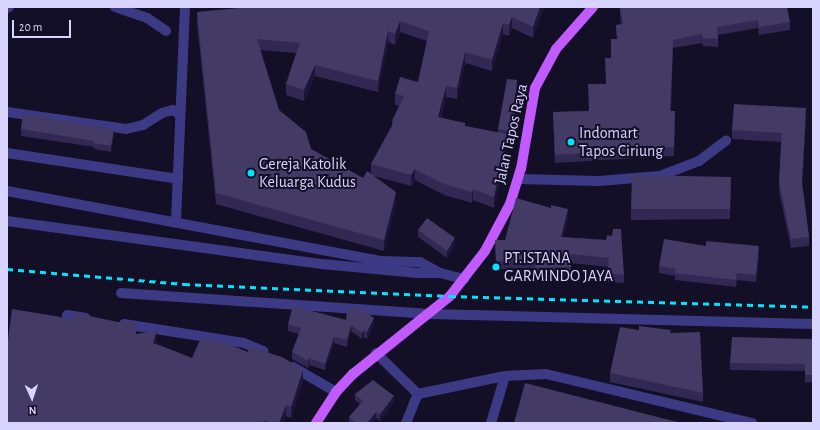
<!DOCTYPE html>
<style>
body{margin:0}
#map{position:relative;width:820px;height:430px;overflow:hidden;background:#130f26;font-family:"Alegreya Sans",sans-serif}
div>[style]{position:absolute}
.minor>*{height:10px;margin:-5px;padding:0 5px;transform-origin:5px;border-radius:5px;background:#3d3a85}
.major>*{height:10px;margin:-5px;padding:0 5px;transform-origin:5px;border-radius:5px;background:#c25bff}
.rail>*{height:3px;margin-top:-1.5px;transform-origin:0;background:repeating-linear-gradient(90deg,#00e5ff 0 6px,transparent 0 11px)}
.wall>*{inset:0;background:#312854}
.shaded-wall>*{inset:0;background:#1d163a}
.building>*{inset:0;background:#433a66}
.dots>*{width:11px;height:11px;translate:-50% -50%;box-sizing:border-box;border:2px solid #130f26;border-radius:50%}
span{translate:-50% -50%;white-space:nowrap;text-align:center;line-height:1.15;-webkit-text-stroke:4px #130f26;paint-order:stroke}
.poi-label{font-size:16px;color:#d9d4ff}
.left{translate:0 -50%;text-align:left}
.street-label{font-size:16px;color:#d9d4ff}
.frame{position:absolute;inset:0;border:8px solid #d9d4ff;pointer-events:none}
.north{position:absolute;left:12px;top:378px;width:40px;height:40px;-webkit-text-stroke:3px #130f26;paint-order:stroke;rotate:177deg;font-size:11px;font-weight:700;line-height:16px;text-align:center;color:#d9d4ff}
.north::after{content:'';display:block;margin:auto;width:14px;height:18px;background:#d9d4ff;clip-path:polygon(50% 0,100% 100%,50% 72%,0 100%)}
.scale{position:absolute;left:12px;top:20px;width:59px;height:18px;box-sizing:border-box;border:2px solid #d9d4ff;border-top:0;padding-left:5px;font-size:12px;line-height:14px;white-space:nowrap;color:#d9d4ff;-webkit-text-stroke:3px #130f26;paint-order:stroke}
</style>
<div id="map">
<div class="minor">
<div style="left:115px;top:7px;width:34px;rotate:19deg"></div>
<div style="left:147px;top:18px;width:23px;rotate:34deg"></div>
<div style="left:7px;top:8px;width:2px;rotate:-27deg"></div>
<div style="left:7px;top:112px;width:120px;rotate:8.1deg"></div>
<div style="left:126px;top:129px;width:17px;rotate:-13deg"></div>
<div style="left:143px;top:125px;width:22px;rotate:-32deg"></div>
<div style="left:162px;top:113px;width:11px;rotate:-15deg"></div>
<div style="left:173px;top:110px;width:9px;rotate:36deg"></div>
<div style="left:7px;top:153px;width:173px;rotate:8.6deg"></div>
<div style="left:518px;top:179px;width:81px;rotate:1.4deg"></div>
<div style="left:599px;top:181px;width:61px;rotate:-4.7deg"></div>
<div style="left:660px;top:176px;width:42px;rotate:-21deg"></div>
<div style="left:699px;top:161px;width:34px;rotate:-37deg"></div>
<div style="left:7px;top:191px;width:381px;rotate:10.6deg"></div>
<div style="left:382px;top:261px;width:38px;rotate:2deg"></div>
<div style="left:420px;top:262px;width:23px;rotate:29deg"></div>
<div style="left:440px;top:273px;width:25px;rotate:14deg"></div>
<div style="left:7px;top:221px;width:318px;rotate:7.8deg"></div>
<div style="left:322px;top:264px;width:96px;rotate:5.4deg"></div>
<div style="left:418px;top:273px;width:22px"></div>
<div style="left:176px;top:221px;width:214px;rotate:-87.6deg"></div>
<div style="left:121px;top:293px;width:310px;rotate:3.9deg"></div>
<div style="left:430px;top:314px;width:383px;rotate:1.5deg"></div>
<div style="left:67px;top:315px;width:19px;rotate:9deg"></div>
<div style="left:124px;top:324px;width:121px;rotate:9deg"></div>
<div style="left:244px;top:343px;width:21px;rotate:23deg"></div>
<div style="left:376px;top:353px;width:59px;rotate:44.3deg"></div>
<div style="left:293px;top:367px;width:50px;rotate:30.2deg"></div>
<div style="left:418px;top:394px;width:89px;rotate:-11.7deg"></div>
<div style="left:505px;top:376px;width:41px;rotate:-2.8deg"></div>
<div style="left:546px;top:374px;width:212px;rotate:13.4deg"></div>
<div style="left:406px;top:423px;width:31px;rotate:-68deg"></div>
<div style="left:491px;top:423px;width:49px;rotate:-73.4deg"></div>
</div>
<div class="major">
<div style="left:316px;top:423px;width:37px;rotate:-57deg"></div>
<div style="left:336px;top:392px;width:25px;rotate:-47deg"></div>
<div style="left:353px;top:374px;width:124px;rotate:-38.8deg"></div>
<div style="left:450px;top:296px;width:57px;rotate:-52.1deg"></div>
<div style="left:485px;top:251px;width:53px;rotate:-62deg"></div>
<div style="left:510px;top:204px;width:37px;rotate:-73deg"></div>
<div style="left:521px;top:169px;width:82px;rotate:-80.2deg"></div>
<div style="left:535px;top:88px;width:44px;rotate:-61.7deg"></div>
<div style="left:556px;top:49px;width:56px;rotate:-48.6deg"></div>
</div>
<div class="rail">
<div style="left:7px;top:269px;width:178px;rotate:4.8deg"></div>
<div style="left:184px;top:284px;width:266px;rotate:2.6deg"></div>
<div style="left:450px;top:296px;width:363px;rotate:1.7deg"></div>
</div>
<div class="wall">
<div style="clip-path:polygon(evenodd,251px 7px,544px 7px,533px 38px,512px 28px,509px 36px,503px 34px,492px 71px,465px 63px,457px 99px,446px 97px,441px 118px,465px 126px,498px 133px,498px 129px,517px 80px,513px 136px,507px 135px,507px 145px,494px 208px,473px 200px,472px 203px,444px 195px,415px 180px,411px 186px,374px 176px,396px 203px,384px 251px,216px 204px,197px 23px,197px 12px,251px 7px,400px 32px,427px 41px,418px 82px,395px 94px,395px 105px,399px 106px,392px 121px,392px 126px,371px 164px,371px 174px,363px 178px,311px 149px,279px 110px,260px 50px,296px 53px,286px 84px,286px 95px,304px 101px,315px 76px,378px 92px,388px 42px,395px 45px,400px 32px)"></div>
<div style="clip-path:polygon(620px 7px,790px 22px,790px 30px,759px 35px,758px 28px,718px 35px,718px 47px,703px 46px,702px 43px,673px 48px,671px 111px,675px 111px,674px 156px,555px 163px,553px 112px,588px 111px,606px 84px,611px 58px,617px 39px,616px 34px,616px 25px,621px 24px,620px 15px)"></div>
<div style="clip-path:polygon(806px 118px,802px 185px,809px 237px,809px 246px,791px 248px,779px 191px,781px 142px,732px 139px,732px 130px)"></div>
<div style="clip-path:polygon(21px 129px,114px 135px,111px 152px,94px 149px,94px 147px,21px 136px)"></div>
<div style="clip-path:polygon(731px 177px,730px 219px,631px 220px,631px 209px)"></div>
<div style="clip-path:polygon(568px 217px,563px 237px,606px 240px,624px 275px,624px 283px,608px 282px,608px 267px,571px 263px,571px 275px,535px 276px,535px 268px,496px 269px,495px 240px,505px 240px)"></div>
<div style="clip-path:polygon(418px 230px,455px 246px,447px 258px,418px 237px)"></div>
<div style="clip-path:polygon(706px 246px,759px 254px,756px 282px,737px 280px,736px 287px,675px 280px,675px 276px,659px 273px,659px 266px)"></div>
<div style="clip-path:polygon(346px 320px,374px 325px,367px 339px,364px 337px,362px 339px,351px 331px,347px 347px,334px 343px,325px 370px,309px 365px,308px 368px,292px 359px,292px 352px,299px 334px,288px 331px,288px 324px)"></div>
<div style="clip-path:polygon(671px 333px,703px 393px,703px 402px,610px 382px,610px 373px)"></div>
<div style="clip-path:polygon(813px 339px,813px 382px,805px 383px,805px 371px,730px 370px,730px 363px)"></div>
<div style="clip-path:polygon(157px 342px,157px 344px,192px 358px,303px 381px,291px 418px,286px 416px,283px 423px,7px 423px)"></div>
<div style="clip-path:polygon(355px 394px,394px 402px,380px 421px,376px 418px,372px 423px,349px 423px,349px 417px,360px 404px,355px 400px)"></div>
</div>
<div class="shaded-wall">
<div style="clip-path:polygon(540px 7px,544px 7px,533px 38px,533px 27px)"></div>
<div style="clip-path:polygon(512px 17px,512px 28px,509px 36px,509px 25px)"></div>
<div style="clip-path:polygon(400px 21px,400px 32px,395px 45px,395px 34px)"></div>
<div style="clip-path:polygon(503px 23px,503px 34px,492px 71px,492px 60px)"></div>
<div style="clip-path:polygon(388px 31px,388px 42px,378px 92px,378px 81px)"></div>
<div style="clip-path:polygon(465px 52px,465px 63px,457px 99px,457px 88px)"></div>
<div style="clip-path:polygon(315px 65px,315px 76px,304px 101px,304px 90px)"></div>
<div style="clip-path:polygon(446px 86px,446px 97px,438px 128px,438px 117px)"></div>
<div style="clip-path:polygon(806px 108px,806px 118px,802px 192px,802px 182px)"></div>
<div style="clip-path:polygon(114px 129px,114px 135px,111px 152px,111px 146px)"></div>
<div style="clip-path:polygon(507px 134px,507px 145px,494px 208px,494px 197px)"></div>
<div style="clip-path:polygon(415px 169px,415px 180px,411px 186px,411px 175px)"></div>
<div style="clip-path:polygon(473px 189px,473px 200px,472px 203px,472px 192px)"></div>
<div style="clip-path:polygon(396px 192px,396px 203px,384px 251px,384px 240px)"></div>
<div style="clip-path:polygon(568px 209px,568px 217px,561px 245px,561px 237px)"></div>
<div style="clip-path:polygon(455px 238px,455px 246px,447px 258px,447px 251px)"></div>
<div style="clip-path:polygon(759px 246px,759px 254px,756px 282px,756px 275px)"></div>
<div style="clip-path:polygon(374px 318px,374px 325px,367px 339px,367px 332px)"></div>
<div style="clip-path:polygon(351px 325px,351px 331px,347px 347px,347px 340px)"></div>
<div style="clip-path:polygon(364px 330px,364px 337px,362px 339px,362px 333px)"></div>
<div style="clip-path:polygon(157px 331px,157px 342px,153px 354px,153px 343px)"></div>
<div style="clip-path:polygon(334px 337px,334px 343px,325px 370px,325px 364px)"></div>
<div style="clip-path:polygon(309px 358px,309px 365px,308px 368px,308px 361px)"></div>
<div style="clip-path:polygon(303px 370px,303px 381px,291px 418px,291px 407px)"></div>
<div style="clip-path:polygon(394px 396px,394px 402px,380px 421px,380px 414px)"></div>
<div style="clip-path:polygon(286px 405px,286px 416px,283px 423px,279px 423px)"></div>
<div style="clip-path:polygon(376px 412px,376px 418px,372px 423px,367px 423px)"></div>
</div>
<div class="building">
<div style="clip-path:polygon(251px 7px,540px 7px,533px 27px,512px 17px,509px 25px,503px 23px,492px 60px,465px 52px,457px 88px,446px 86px,438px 117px,465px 123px,465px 126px,507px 134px,494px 197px,473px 189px,472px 192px,444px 184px,415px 169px,411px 175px,371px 164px,394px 122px,392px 121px,404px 96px,395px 94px,400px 77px,418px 82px,429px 31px,400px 21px,395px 34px,388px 31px,378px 81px,315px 65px,304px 90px,286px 84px,300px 43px,257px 39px,279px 110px,306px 132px,311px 149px,363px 178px,367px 171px,396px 192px,384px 240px,216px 193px,197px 12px)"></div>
<div style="clip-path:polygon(620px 7px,787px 7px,790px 22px,759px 27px,758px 20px,717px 27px,718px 39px,703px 38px,702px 34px,673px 40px,670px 111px,675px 111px,674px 147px,555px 155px,553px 112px,589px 111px,588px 84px,606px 84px,605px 58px,611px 58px,611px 39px,618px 39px,616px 25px,623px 24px)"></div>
<div style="clip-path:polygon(507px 79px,517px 80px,513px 132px,498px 129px)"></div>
<div style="clip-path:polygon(734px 104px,806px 108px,802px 182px,809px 237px,791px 239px,779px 181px,782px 133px,732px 130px)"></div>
<div style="clip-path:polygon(23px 114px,114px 129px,111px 146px,94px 143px,94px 141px,21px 129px)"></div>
<div style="clip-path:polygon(632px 175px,731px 177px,730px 209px,631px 209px)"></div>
<div style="clip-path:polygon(516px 198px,551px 208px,551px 205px,568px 209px,561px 237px,606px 240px,607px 235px,612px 236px,613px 229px,621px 229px,624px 275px,608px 273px,609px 258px,571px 254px,571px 267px,535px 268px,535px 260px,496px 261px,495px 240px,505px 240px)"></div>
<div style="clip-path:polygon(427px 218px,455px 238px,447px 251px,418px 230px)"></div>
<div style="clip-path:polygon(664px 239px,706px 246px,706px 241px,759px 246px,756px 275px,737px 273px,736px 280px,675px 273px,676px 269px,659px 266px)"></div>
<div style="clip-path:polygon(293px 306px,346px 320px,347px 308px,362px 309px,374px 318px,367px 332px,364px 330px,362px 333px,351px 325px,347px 340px,334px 337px,325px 364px,309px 358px,308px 361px,292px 352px,301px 328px,288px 324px)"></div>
<div style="clip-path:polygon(12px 309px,73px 319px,75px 313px,118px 322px,136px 322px,136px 334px,157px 331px,153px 343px,192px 358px,201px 338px,226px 343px,248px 352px,250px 346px,284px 358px,303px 370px,291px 407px,286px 405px,279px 423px,271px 423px,264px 420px,262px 423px,7px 423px,7px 347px)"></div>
<div style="clip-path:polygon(639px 326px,671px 330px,670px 333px,700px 332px,703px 393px,610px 373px,620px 327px,639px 330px)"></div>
<div style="clip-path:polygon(732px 337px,813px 339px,813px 375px,805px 375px,805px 364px,730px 363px)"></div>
<div style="clip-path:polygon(373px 380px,394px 396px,380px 414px,376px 412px,367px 423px,356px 423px,349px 417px,363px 401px,355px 394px)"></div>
<div style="clip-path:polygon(525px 383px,681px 423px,514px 423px)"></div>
</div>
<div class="dots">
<div style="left:571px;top:142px;background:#00e5ff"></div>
<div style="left:251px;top:173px;background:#00e5ff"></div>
<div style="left:496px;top:267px;background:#00e5ff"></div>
</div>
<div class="poi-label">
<span class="left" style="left:579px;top:142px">Indomart<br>Tapos Ciriung</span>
<span class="left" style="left:259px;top:173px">Gereja Katolik<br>Keluarga Kudus</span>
<span class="left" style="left:504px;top:267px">PT.ISTANA<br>GARMINDO JAYA</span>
</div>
<div class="street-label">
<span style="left:511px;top:134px;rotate:-77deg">Jalan Tapos Raya</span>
</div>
<div class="frame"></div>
<div class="north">N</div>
<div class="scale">20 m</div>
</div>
